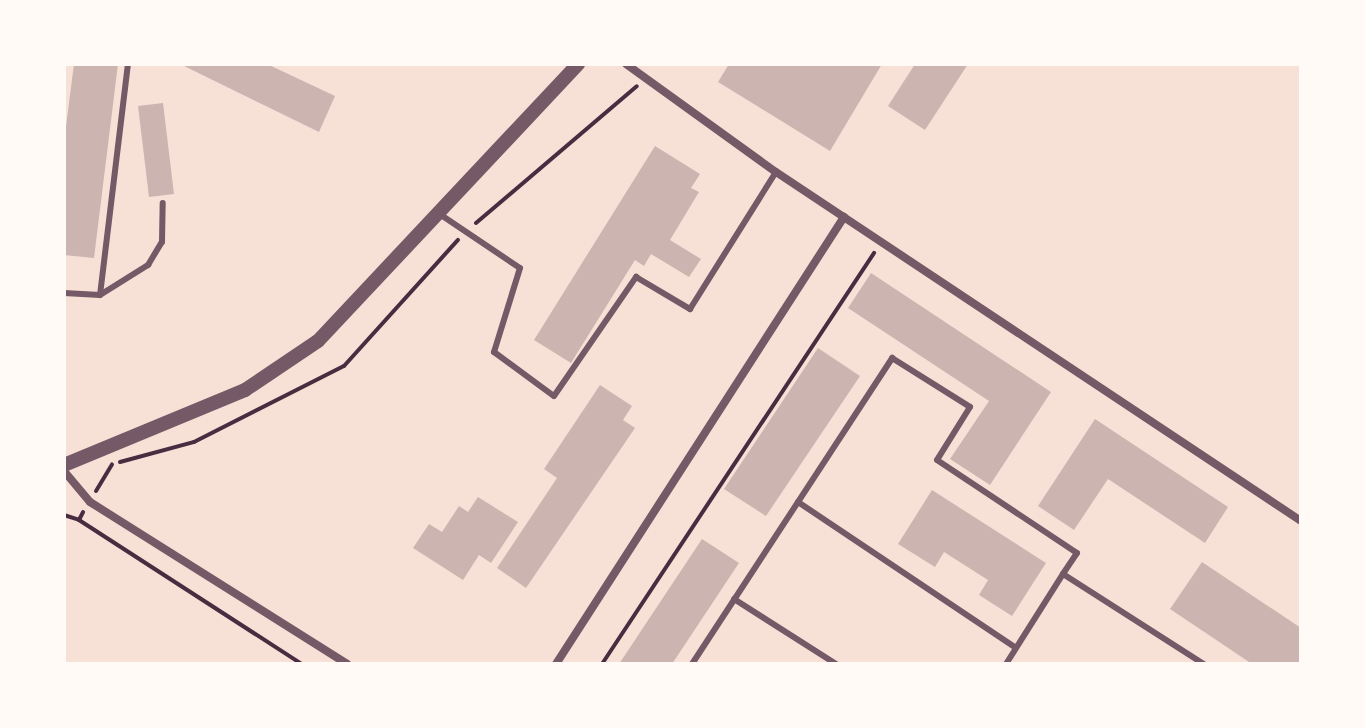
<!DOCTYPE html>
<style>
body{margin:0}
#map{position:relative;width:1365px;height:728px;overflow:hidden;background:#f7e1d7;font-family:"Sofia Sans Condensed",sans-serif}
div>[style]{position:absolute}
.building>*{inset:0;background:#ccb4b1}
.path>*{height:4px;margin:-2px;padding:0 2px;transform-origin:2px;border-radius:2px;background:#4a2c40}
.service>*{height:6px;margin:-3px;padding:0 3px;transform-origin:3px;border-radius:3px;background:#755966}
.minor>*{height:8px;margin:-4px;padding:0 4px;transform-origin:4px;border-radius:4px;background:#755966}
.tertiary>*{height:14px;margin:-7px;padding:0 7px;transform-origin:7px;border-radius:7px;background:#755966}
span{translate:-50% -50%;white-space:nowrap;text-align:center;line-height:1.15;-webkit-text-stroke:6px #fffaf5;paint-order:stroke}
.frame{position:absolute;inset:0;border:66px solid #fffaf5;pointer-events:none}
</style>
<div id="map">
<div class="building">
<div style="clip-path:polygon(74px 64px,118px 64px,94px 258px,64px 255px,64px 142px)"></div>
<div style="clip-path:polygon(180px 64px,267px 64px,335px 96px,319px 132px)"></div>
<div style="clip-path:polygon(729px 64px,882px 64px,830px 151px,718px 82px)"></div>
<div style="clip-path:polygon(915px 64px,968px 64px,925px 130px,888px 106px)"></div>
<div style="clip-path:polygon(163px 103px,174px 194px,149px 197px,138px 106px)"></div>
<div style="clip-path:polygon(655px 146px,700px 174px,691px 188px,699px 192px,670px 240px,701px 259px,689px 277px,651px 254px,644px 266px,635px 260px,571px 363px,534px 340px)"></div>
<div style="clip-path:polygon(871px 273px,1051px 392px,990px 485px,950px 459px,989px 401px,848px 308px)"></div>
<div style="clip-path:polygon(818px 348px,860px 376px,766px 516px,724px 489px)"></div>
<div style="clip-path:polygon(600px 385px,632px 406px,623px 420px,635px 428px,526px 588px,497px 568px,557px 478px,544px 469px)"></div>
<div style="clip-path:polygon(1095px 419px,1228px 507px,1205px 543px,1108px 479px,1074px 530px,1038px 506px)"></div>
<div style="clip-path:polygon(932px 490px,1046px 563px,1012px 616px,979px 595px,988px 580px,944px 552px,935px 567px,898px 544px)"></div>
<div style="clip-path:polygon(478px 497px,518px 522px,491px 563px,479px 555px,463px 580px,413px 548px,429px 524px,442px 532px,459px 506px,468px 512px)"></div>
<div style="clip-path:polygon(702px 539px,739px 563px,672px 664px,619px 664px)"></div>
<div style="clip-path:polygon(1202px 562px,1301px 628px,1301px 664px,1252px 664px,1170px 609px)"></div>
</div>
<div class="path">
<div style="left:476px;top:223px;width:211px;rotate:-40.4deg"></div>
<div style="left:120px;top:462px;width:77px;rotate:-15.1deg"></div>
<div style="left:194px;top:442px;width:168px;rotate:-26.9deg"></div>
<div style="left:344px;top:366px;width:170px;rotate:-47.9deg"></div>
<div style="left:96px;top:491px;width:31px;rotate:-59deg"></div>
<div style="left:64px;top:515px;width:16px;rotate:18deg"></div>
<div style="left:79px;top:520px;width:9px;rotate:-63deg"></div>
<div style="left:79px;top:520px;width:265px;rotate:32.9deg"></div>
<div style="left:602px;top:664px;width:493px;rotate:-56.5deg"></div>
</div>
<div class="service">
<div style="left:441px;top:215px;width:95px;rotate:33.9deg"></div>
<div style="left:520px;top:268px;width:88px;rotate:107.2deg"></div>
<div style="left:494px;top:352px;width:74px;rotate:36.3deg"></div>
<div style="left:554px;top:396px;width:145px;rotate:-55.4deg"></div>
<div style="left:636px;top:277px;width:63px;rotate:30.7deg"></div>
<div style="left:690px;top:309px;width:162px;rotate:-57.9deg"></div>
<div style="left:64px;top:293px;width:36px;rotate:3deg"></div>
<div style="left:100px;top:295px;width:57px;rotate:-32deg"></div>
<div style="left:148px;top:265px;width:27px;rotate:-59deg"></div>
<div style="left:162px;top:242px;width:39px;rotate:-89deg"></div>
<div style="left:100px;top:295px;width:233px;rotate:-83.1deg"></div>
<div style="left:798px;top:502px;width:262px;rotate:33.8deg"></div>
<div style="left:734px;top:599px;width:121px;rotate:32.5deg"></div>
<div style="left:692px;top:664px;width:366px;rotate:-56.8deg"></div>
<div style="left:892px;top:358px;width:92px;rotate:32.1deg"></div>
<div style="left:970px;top:407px;width:62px;rotate:121.9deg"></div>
<div style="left:937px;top:460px;width:168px;rotate:33.6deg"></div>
<div style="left:1077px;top:553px;width:25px;rotate:124deg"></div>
<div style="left:1006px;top:664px;width:107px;rotate:-57.7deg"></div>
<div style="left:1063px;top:574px;width:167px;rotate:32.6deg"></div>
</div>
<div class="minor">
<div style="left:626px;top:64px;width:185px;rotate:35.8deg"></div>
<div style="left:776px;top:172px;width:630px;rotate:33.61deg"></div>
<div style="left:64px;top:471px;width:40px;rotate:50deg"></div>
<div style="left:90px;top:502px;width:304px;rotate:32.2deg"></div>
<div style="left:556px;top:664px;width:532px;rotate:-57.21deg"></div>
</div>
<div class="tertiary">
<div style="left:64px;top:465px;width:196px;rotate:-22.5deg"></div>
<div style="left:245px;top:390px;width:88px;rotate:-33.9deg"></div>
<div style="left:318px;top:341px;width:380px;rotate:-46.8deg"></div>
</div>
<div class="frame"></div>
</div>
